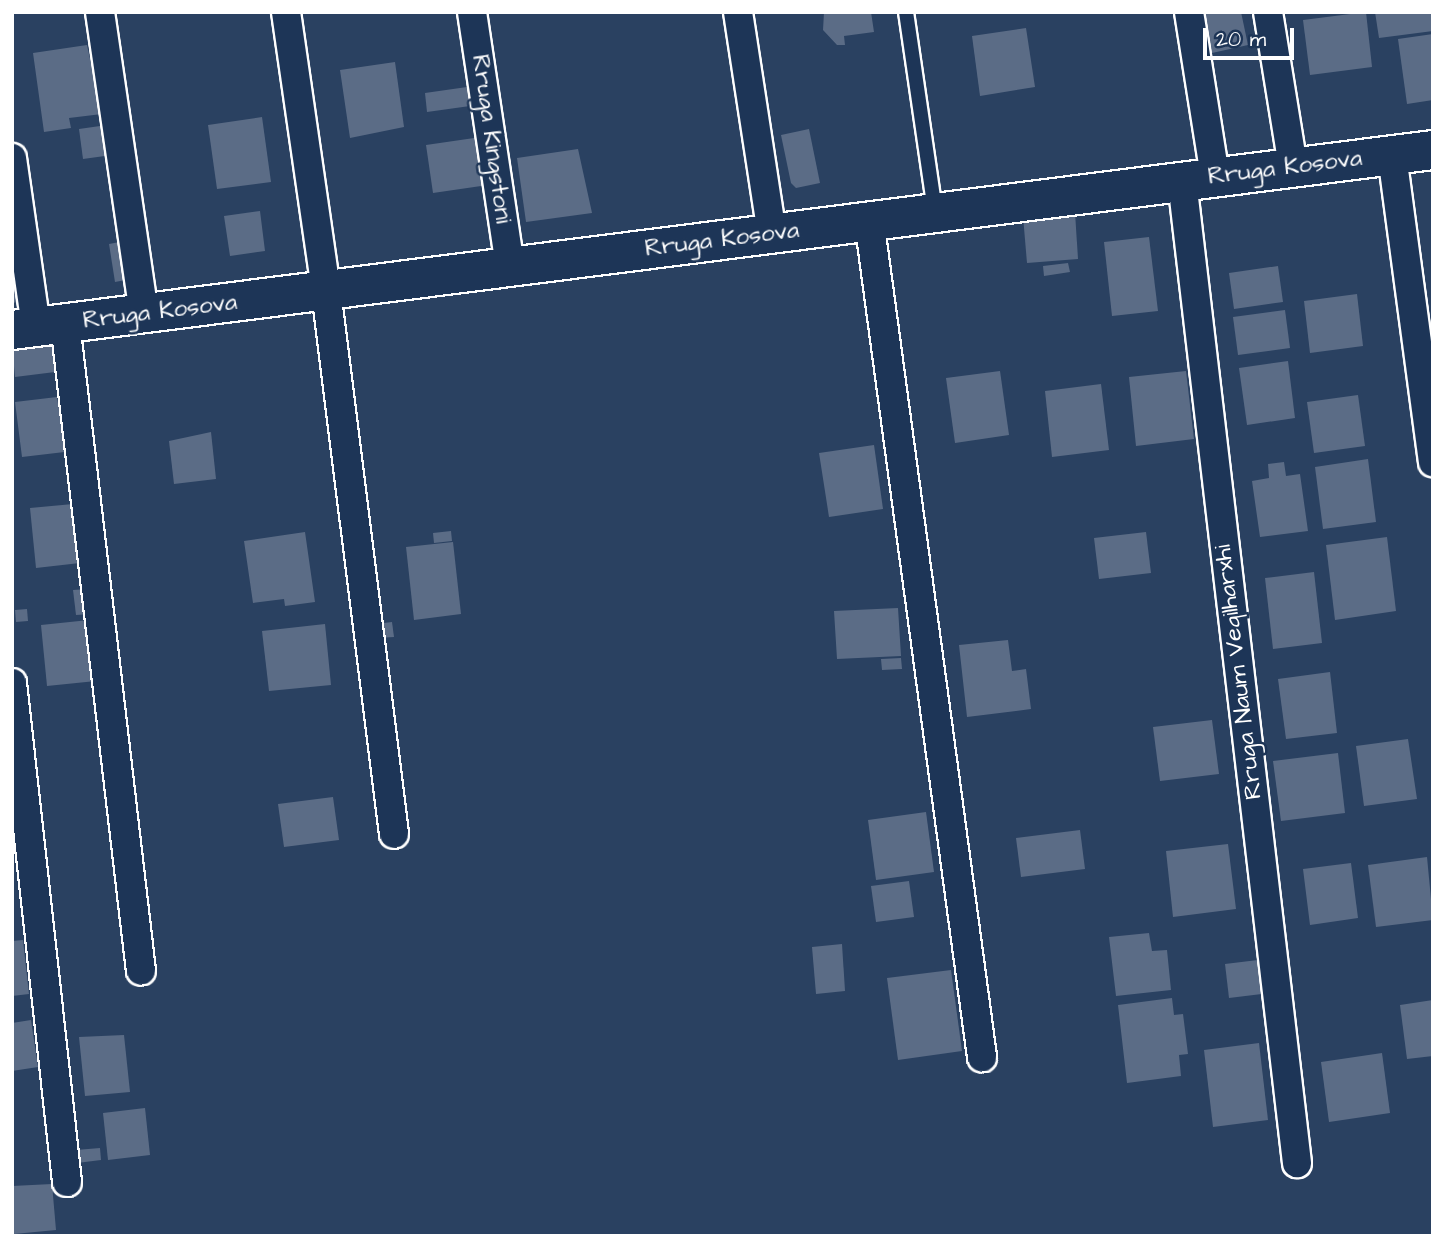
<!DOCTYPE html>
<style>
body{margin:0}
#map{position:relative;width:1445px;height:1248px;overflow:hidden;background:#2a4161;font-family:"Architects Daughter",sans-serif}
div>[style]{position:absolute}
.building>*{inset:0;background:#5b6c86}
.roads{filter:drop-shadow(2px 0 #fff) drop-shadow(-2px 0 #fff) drop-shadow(0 2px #fff) drop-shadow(0 -2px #fff)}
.lane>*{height:14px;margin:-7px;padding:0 7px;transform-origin:7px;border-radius:7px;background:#1d3557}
.street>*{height:28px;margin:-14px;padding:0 14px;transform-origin:14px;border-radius:14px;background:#1d3557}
.secondary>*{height:38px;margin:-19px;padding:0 19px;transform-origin:19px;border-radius:19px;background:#1d3557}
span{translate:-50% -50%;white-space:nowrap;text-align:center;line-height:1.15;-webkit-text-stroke:5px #1d3557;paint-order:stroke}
.street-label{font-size:24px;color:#fff}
.frame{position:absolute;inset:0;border:14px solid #fff;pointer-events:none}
.scale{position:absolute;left:1203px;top:28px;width:91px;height:32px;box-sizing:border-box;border:4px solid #fff;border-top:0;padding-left:9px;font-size:21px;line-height:24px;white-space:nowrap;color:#fff;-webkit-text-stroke:5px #1d3557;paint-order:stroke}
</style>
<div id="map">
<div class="building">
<div style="clip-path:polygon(824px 12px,871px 12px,874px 32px,844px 36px,845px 45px,837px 45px,823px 30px)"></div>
<div style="clip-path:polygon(1203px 12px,1241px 12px,1248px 45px,1212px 53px)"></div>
<div style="clip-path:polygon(1366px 12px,1372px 67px,1310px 75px,1303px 20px)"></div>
<div style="clip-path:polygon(1375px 12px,1432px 12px,1433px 31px,1379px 38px)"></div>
<div style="clip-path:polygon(1026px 28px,1035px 87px,980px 96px,972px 36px)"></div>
<div style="clip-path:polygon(1433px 34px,1433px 100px,1407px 104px,1398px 39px)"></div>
<div style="clip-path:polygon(87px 45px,102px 114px,69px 118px,71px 128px,44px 132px,33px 53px)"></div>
<div style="clip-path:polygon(395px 62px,404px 127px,350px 138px,340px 70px)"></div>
<div style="clip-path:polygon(467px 87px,470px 106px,427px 112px,425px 93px)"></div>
<div style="clip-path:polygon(262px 117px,271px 182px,217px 189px,208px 125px)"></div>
<div style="clip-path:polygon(107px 125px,112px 155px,83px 159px,79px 129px)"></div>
<div style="clip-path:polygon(809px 129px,820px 183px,796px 188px,791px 183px,781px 135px)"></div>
<div style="clip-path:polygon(481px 137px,488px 185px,433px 193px,426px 145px)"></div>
<div style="clip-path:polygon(578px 149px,592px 213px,526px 222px,517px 158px)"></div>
<div style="clip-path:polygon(260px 211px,265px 251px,230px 256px,224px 216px)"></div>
<div style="clip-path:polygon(1075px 212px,1078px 259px,1027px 263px,1023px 216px)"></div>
<div style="clip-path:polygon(1149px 237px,1158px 311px,1112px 316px,1104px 242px)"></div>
<div style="clip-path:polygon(125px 241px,131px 279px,115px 282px,109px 244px)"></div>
<div style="clip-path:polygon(12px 244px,24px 301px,12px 303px)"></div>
<div style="clip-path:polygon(1068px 263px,1070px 272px,1044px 276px,1043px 266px)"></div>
<div style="clip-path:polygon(1278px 266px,1283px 302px,1234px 309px,1229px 273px)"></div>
<div style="clip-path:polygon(1357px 294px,1363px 346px,1310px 353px,1304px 301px)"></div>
<div style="clip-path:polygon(1285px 310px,1290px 348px,1238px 355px,1233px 317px)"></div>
<div style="clip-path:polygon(60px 340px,63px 371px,15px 377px,12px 346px)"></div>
<div style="clip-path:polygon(1288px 361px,1295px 418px,1247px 425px,1239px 368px)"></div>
<div style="clip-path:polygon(1000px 371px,1009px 435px,955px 443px,946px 378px)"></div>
<div style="clip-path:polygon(1186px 371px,1194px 439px,1136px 446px,1129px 377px)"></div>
<div style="clip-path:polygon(1101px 384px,1109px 450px,1052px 457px,1045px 391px)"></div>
<div style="clip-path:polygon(1358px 395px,1365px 446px,1314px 453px,1307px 402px)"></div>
<div style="clip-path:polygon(57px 397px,58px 404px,67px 403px,73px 451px,22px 457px,15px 402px)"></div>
<div style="clip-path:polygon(211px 432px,216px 479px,174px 484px,169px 441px)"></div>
<div style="clip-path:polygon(874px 445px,883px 509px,829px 517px,819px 453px)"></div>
<div style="clip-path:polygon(1368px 459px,1376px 522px,1323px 529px,1315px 467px)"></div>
<div style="clip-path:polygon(1284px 462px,1286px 476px,1300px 474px,1308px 531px,1260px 537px,1252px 481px,1269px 478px,1268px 464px)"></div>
<div style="clip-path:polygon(73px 504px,80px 563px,36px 568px,30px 508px)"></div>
<div style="clip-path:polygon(451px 531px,452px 541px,434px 543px,433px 533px)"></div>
<div style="clip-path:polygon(305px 532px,315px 602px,285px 606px,284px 599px,253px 603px,244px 541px)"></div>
<div style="clip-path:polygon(1146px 532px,1151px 573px,1099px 579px,1094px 538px)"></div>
<div style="clip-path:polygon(1387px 537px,1396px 611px,1335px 620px,1326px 545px)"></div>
<div style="clip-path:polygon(453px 542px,461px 614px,414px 620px,406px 547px)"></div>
<div style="clip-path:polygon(1314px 572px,1322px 643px,1273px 649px,1265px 578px)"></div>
<div style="clip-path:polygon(88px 589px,91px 614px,76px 615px,73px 590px)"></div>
<div style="clip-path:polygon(898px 608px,901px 656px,837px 659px,834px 611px)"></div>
<div style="clip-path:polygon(27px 609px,28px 621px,16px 622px,15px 610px)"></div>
<div style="clip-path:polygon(89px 620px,96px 681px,47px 686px,41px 625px)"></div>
<div style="clip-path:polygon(392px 622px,394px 637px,377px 638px,375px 624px)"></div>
<div style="clip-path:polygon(325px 624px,331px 685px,269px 691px,262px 631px)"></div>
<div style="clip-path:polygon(1008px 640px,1012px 671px,1026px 669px,1031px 709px,967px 717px,959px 645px)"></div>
<div style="clip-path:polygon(901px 658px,902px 669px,882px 670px,881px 659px)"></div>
<div style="clip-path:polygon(1330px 672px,1337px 733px,1286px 739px,1278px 679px)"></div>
<div style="clip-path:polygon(1212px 720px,1219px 774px,1160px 781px,1153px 727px)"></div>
<div style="clip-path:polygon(1408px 739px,1417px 799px,1364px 806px,1356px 746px)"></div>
<div style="clip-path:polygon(1338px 753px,1345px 813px,1281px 821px,1273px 761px)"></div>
<div style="clip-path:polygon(333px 797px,339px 840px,284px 847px,278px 804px)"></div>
<div style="clip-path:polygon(926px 812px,934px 872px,876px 880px,868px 820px)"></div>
<div style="clip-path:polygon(1080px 830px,1085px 869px,1021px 877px,1016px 838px)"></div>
<div style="clip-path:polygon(1228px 844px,1236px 909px,1173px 917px,1166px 851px)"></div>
<div style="clip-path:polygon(1427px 857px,1433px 920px,1376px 927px,1368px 865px)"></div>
<div style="clip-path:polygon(1351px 863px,1358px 918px,1310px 925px,1303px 869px)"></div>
<div style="clip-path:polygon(909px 881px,914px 917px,876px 922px,871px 886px)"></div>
<div style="clip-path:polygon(1149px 933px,1152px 951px,1167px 950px,1171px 990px,1116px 996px,1109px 937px)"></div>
<div style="clip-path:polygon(23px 940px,29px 994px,12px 996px,12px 941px)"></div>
<div style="clip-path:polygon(842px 944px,845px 991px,816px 994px,812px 947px)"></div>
<div style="clip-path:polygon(1266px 959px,1270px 993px,1229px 998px,1225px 964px)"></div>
<div style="clip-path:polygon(951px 970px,962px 1051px,898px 1060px,887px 978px)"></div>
<div style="clip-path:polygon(1172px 998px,1174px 1015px,1183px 1014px,1188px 1054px,1179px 1055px,1181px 1076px,1127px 1083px,1118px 1005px)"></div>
<div style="clip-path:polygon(1433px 1000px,1433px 1056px,1407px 1059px,1400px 1005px)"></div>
<div style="clip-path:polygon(31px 1020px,38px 1067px,12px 1071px,12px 1023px)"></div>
<div style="clip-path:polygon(124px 1035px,130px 1092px,85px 1096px,79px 1037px)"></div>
<div style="clip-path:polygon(1259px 1043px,1268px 1120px,1213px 1127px,1204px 1050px)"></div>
<div style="clip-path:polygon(1382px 1053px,1390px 1113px,1329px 1122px,1321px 1062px)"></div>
<div style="clip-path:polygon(145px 1108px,150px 1155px,108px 1160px,103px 1113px)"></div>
<div style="clip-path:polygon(100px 1148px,101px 1160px,77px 1163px,76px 1150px)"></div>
<div style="clip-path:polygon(52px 1184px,56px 1230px,14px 1234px,12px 1186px)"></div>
</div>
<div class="roads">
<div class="lane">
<div style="left:906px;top:12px;width:202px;rotate:81.7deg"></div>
</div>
<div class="street">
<div style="left:100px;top:12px;width:306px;rotate:81.7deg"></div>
<div style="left:286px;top:12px;width:282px;rotate:81.8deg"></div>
<div style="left:326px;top:291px;width:547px;rotate:82.86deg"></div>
<div style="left:472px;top:12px;width:257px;rotate:81.5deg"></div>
<div style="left:738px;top:12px;width:225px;rotate:81.3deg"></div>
<div style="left:1189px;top:12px;width:167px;rotate:81deg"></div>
<div style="left:1268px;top:12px;width:157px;rotate:80.8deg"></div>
<div style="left:1392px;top:155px;width:310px;rotate:82.4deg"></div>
<div style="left:12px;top:158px;width:171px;rotate:81.9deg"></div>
<div style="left:1182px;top:181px;width:989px;rotate:83.32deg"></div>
<div style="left:869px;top:220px;width:845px;rotate:82.31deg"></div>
<div style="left:65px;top:323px;width:652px;rotate:83.31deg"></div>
<div style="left:12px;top:683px;width:502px;rotate:83.71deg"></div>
</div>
<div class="secondary">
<div style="left:12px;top:330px;width:1432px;rotate:-7.22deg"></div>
</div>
</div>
<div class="street-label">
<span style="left:491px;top:139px;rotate:82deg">Rruga Kingstoni</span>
<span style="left:1285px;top:168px;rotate:-7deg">Rruga Kosova</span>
<span style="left:722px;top:240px;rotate:-7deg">Rruga Kosova</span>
<span style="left:160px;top:312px;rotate:-7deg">Rruga Kosova</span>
<span style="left:1239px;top:672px;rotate:-97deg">Rruga Naum Veqilharxhi</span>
</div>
<div class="frame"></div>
<div class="scale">20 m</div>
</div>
